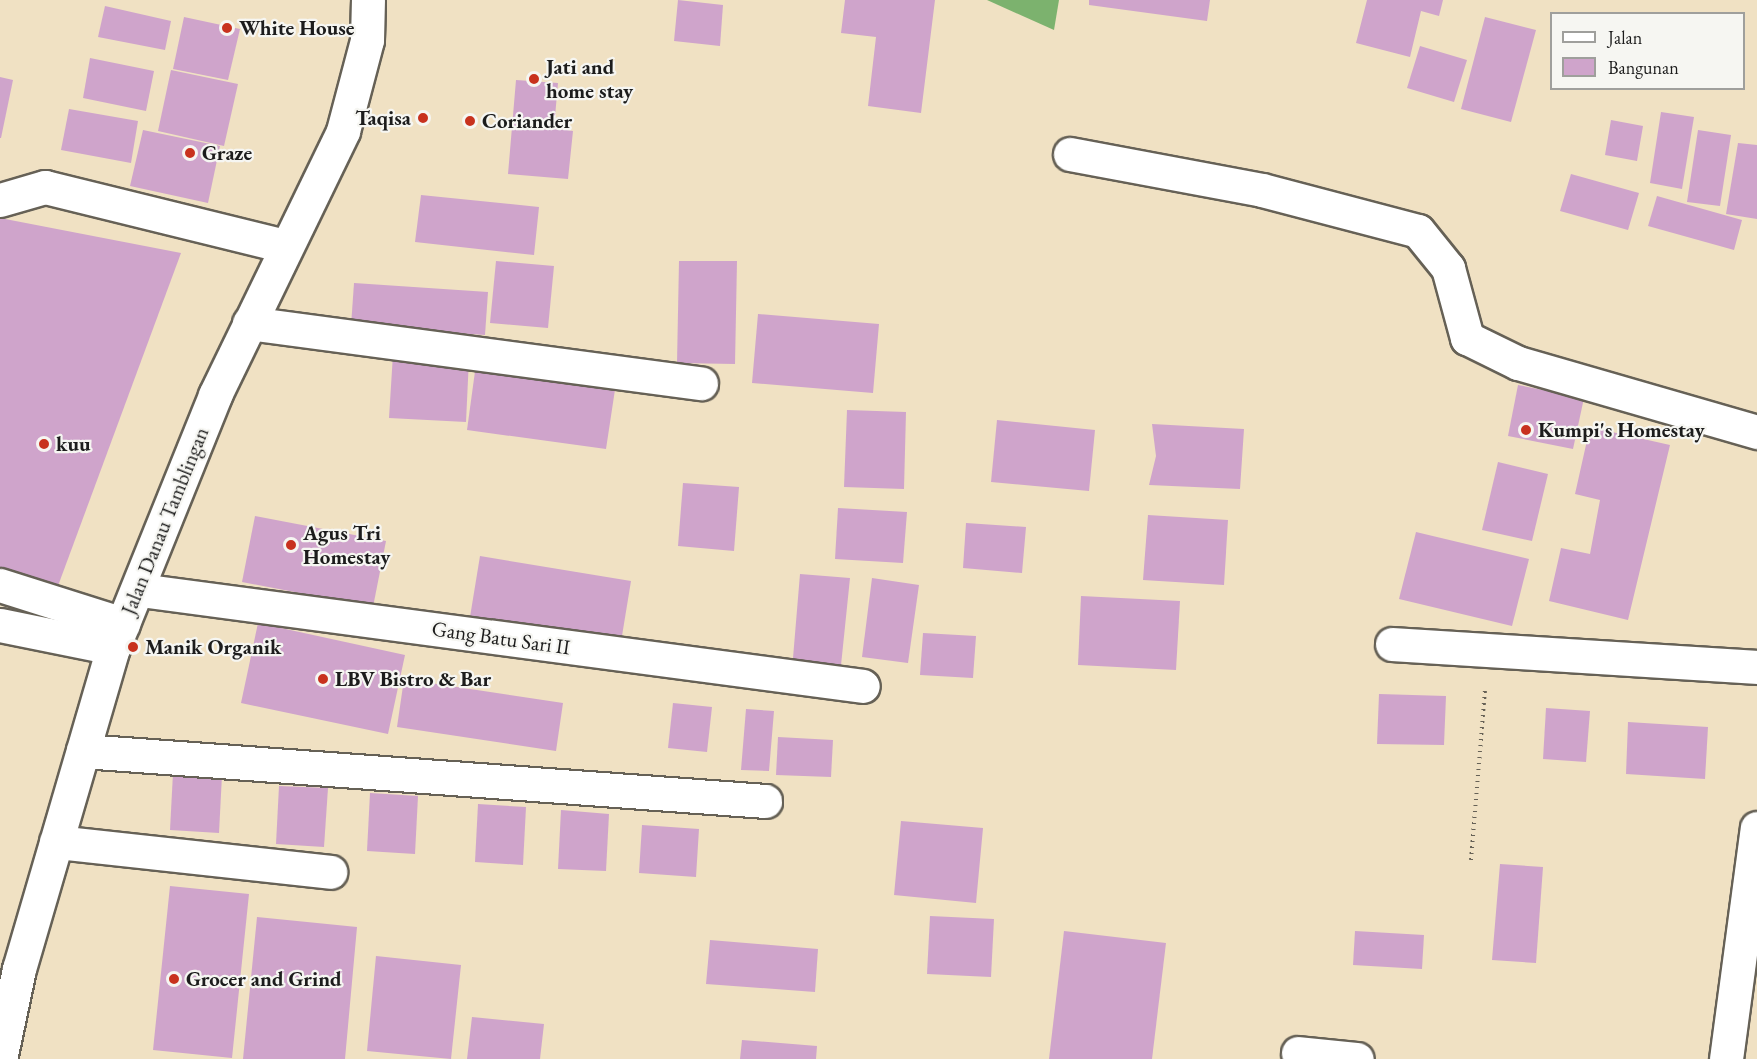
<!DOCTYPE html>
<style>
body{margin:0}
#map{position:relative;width:1757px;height:1059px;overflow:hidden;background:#f0e1c3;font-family:"EB Garamond",serif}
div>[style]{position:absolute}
.forest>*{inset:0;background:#7cb26e}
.building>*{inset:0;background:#cfa4cb}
.path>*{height:4px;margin-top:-2px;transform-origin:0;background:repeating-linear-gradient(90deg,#666156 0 1.5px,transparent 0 6px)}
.roads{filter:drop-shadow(2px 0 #666156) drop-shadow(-2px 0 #666156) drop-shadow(0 2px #666156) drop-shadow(0 -2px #666156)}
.minor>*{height:33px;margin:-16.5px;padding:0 16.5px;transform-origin:16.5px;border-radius:16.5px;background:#fff}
.dots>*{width:16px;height:16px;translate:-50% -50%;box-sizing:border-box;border:3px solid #f6f6f2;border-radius:50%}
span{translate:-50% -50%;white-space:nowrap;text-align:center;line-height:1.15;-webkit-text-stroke:4.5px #f6f6f2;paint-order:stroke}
.poi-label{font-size:21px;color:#1c1c1c;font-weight:700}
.left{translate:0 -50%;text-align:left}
.right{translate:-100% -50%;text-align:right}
.street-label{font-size:21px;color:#1c1c1c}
.legend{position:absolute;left:1550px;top:12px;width:195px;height:78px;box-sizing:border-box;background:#f6f6f2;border:2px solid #9f9f9c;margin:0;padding:8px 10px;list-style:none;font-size:18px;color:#1c1c1c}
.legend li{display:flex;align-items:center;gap:12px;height:30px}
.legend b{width:30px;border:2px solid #9f9f9c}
</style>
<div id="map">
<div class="forest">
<div style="clip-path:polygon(987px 0,1059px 0,1054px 30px)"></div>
</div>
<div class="building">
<div style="clip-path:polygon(678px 0,723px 5px,720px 46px,674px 41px)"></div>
<div style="clip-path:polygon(845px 0,935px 0,921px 113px,868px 106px,876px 37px,841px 33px)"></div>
<div style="clip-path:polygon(1089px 0,1210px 0,1207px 21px,1089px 5px)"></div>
<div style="clip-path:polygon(1367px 0,1443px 0,1439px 16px,1421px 11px,1410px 57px,1356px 43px)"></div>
<div style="clip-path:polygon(105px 6px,171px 21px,165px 50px,98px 37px)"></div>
<div style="clip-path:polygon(184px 17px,240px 29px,228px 80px,173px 69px)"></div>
<div style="clip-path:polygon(1485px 17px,1536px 30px,1511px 122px,1461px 109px)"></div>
<div style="clip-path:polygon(1420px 46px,1467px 60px,1454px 102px,1407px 88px)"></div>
<div style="clip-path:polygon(90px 58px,154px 71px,146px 111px,83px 98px)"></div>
<div style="clip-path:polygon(171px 70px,238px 84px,224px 146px,158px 131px)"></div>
<div style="clip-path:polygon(0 77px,13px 80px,1px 138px,0 138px)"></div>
<div style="clip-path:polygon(516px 80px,558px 83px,554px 128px,573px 131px,568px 179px,508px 174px)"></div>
<div style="clip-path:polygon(69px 109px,138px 121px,131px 163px,61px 150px)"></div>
<div style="clip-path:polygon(1661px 112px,1694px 117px,1682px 189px,1650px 183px)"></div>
<div style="clip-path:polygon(1611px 120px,1643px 126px,1637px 161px,1605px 155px)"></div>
<div style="clip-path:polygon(143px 130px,220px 146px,208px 203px,130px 186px)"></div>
<div style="clip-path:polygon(1698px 130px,1731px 135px,1720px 206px,1687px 202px)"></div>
<div style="clip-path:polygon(1738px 143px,1757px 145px,1757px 219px,1726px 214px)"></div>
<div style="clip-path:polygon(1571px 174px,1639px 193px,1628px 230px,1560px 211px)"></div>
<div style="clip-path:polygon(421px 195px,539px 207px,534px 255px,415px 242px)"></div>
<div style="clip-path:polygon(1657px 196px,1742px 220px,1734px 250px,1648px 226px)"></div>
<div style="clip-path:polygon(0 218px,181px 253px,55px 594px,0 578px)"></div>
<div style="clip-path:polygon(496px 261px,554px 266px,548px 328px,490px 323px)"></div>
<div style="clip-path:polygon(679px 261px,737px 261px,735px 364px,677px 363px)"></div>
<div style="clip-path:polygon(354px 283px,488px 292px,485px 335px,351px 326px)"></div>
<div style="clip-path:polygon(758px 314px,879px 324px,873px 393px,752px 383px)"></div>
<div style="clip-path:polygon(393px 354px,469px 358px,466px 422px,389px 418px)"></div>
<div style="clip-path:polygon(476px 364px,616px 383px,606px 449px,467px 430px)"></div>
<div style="clip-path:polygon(1518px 385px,1584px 398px,1573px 449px,1508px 436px)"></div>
<div style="clip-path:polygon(847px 410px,906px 412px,904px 489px,844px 487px)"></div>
<div style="clip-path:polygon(997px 420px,1095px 430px,1089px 491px,991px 482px)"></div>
<div style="clip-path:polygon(1152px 424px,1244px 429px,1240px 489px,1149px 485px,1156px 456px)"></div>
<div style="clip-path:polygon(1590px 427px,1670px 445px,1628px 620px,1549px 601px,1561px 548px,1590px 554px,1600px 500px,1575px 494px)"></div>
<div style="clip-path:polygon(1498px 462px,1548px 474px,1532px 541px,1482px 530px)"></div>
<div style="clip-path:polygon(683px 483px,739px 487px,734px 551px,678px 546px)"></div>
<div style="clip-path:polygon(838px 508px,907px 512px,903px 563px,835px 559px)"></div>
<div style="clip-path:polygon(1148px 515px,1228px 520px,1224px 585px,1143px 580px)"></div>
<div style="clip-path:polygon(255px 516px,386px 541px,373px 607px,242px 582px)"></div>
<div style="clip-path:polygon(966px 523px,1026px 527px,1022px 573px,963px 568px)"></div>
<div style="clip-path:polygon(1416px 532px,1529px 559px,1512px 626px,1399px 599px)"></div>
<div style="clip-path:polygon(480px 556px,631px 581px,621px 642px,470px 617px)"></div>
<div style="clip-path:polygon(800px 574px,850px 578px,840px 675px,792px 670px)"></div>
<div style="clip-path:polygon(872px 578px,919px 585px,908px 663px,862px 657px)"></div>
<div style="clip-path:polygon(1081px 596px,1180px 601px,1176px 670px,1078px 665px)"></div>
<div style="clip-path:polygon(258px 623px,405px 655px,388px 734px,241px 703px)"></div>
<div style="clip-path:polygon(923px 633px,976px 636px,973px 678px,920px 675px)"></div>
<div style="clip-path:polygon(404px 679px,563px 703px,556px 751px,397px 727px)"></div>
<div style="clip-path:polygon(1379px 694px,1446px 696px,1444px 745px,1377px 744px)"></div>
<div style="clip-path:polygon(673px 703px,712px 707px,707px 752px,668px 748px)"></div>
<div style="clip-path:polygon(1546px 708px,1590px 711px,1586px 762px,1543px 759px)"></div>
<div style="clip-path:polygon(746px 709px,774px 711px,769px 771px,741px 770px)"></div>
<div style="clip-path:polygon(1628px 722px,1708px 727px,1705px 779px,1626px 774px)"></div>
<div style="clip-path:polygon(778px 737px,833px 740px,831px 777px,776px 775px)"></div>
<div style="clip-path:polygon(173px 773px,222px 775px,219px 833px,170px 830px)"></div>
<div style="clip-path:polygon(279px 786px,328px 788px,324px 847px,276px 844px)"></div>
<div style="clip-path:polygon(370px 793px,418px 796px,415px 854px,367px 851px)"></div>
<div style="clip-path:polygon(478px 804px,526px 807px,523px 865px,475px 862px)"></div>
<div style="clip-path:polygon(561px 810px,609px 814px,606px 871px,558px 869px)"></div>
<div style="clip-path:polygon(901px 821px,983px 828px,976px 903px,894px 895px)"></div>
<div style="clip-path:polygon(642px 825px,699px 829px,696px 877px,639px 873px)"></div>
<div style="clip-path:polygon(1500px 864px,1543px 867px,1536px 963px,1492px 960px)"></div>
<div style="clip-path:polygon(170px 886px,249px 894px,232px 1058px,153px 1050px)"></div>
<div style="clip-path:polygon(930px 916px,994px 919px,991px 977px,927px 974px)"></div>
<div style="clip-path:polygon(257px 917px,357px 927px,345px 1059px,243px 1059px)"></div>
<div style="clip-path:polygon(1064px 931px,1166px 943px,1152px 1059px,1049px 1059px)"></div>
<div style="clip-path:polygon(1355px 931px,1424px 935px,1422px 969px,1353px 965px)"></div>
<div style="clip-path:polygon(710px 940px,818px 949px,815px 992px,706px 984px)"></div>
<div style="clip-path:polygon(376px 956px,461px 965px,451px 1059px,367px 1051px)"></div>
<div style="clip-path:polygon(472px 1017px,544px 1024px,540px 1059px,467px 1059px)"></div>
<div style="clip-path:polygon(742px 1040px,817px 1046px,816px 1059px,740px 1059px)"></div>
</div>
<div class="path">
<div style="left:1471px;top:860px;width:171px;rotate:-85.3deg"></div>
</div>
<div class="roads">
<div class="minor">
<div style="left:1070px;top:154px;width:195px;rotate:10.6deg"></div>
<div style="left:1262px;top:190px;width:161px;rotate:14.7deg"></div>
<div style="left:1418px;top:231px;width:48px;rotate:51deg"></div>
<div style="left:1448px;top:268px;width:73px;rotate:74.8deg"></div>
<div style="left:1467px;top:338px;width:57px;rotate:26.1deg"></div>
<div style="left:1518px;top:363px;width:249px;rotate:16.1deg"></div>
<div style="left:0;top:200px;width:47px;rotate:-16.1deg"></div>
<div style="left:45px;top:187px;width:248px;rotate:13.8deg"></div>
<div style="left:249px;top:323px;width:456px;rotate:7.6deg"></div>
<div style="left:0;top:585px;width:129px;rotate:17.6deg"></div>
<div style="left:140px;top:590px;width:729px;rotate:7.56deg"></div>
<div style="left:0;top:625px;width:115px;rotate:11.5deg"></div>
<div style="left:1392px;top:644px;width:366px;rotate:3.6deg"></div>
<div style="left:83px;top:751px;width:684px;rotate:4.19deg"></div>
<div style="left:56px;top:842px;width:276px;rotate:6.2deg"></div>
<div style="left:1298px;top:1053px;width:59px;rotate:5.8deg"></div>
<div style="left:0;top:1059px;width:92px;rotate:-78.1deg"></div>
<div style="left:19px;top:969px;width:334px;rotate:-73.7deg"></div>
<div style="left:113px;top:648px;width:273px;rotate:-68deg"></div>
<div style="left:215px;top:395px;width:293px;rotate:-64.1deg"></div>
<div style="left:343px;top:131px;width:94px;rotate:-75.2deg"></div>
<div style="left:367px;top:40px;width:40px;rotate:-88.6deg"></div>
<div style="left:1726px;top:1059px;width:233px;rotate:-82.4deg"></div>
</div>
</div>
<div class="dots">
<div style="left:227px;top:28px;background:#c8321e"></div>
<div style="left:534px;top:79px;background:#c8321e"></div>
<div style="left:423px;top:118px;background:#c8321e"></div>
<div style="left:470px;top:121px;background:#c8321e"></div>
<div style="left:190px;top:153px;background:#c8321e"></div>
<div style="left:1526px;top:430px;background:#c8321e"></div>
<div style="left:44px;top:444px;background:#c8321e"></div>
<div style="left:291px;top:545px;background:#c8321e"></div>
<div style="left:133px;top:647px;background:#c8321e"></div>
<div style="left:323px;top:679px;background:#c8321e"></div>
<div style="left:174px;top:979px;background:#c8321e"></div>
</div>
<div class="poi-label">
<span class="left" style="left:239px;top:28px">White House</span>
<span class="left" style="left:546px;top:79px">Jati and<br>home stay</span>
<span class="right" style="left:411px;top:118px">Taqisa</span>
<span class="left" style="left:482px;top:121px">Coriander</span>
<span class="left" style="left:202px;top:153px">Graze</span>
<span class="left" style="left:1538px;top:430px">Kumpi's Homestay</span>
<span class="left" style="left:56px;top:444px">kuu</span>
<span class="left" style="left:303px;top:545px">Agus Tri<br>Homestay</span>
<span class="left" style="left:145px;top:647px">Manik Organik</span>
<span class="left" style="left:335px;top:679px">LBV Bistro &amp; Bar</span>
<span class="left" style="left:186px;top:979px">Grocer and Grind</span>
</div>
<div class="street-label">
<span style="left:165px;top:521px;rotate:-68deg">Jalan Danau Tamblingan</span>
<span style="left:501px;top:638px;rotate:8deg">Gang Batu Sari II</span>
</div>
<ul class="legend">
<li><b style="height:8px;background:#fff"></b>Jalan</li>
<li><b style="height:16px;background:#cfa4cb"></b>Bangunan</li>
</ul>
</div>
